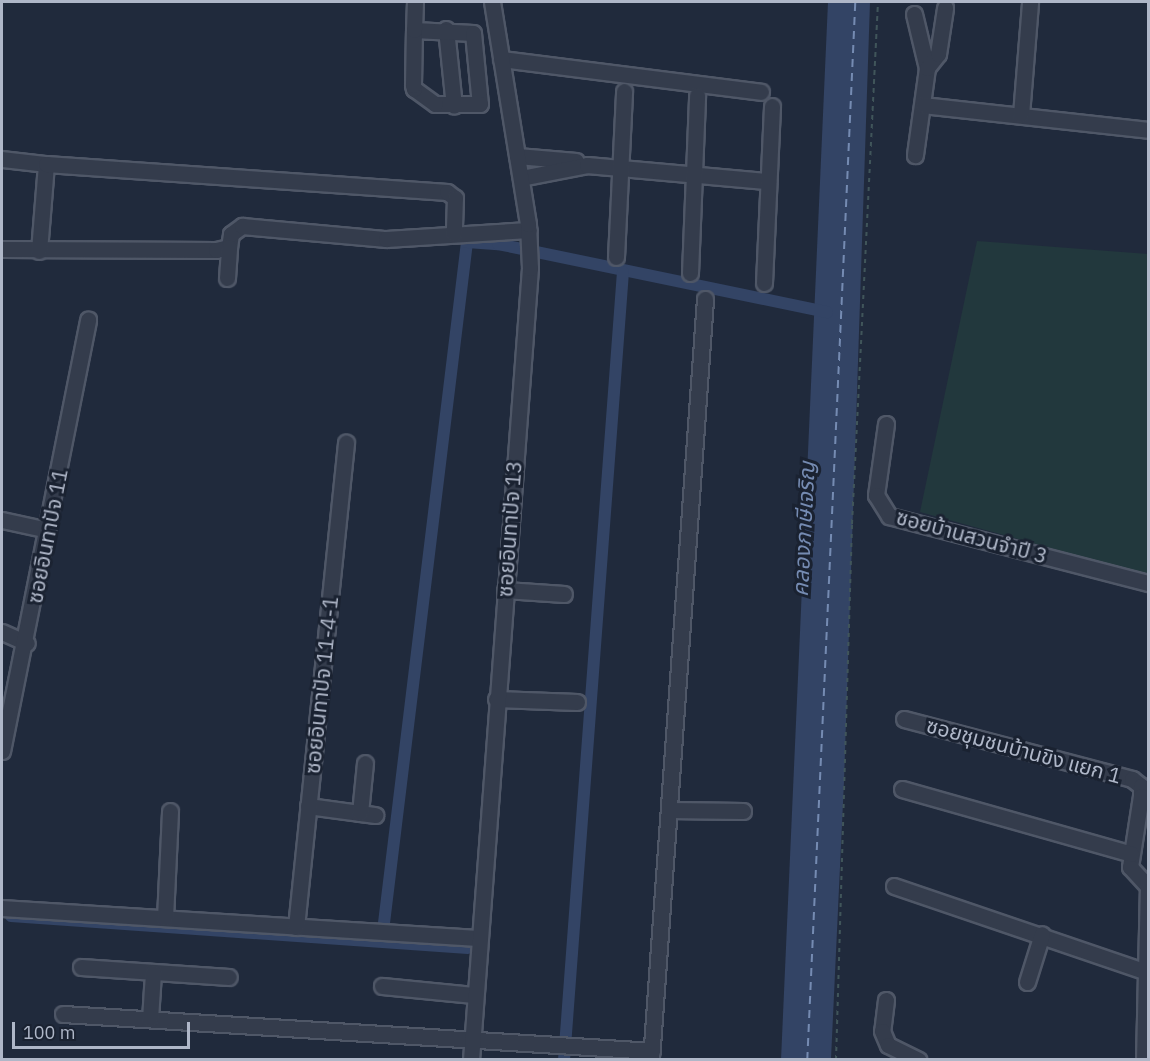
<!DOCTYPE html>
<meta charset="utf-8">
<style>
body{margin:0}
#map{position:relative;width:1150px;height:1061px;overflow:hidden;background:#202a3c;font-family:"IBM Plex Sans","Noto Sans Thai",sans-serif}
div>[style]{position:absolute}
.green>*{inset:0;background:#22383d}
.water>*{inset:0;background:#334465}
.canal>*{height:12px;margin:-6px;padding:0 6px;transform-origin:6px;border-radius:6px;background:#334465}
.ferry>*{height:1.5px;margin-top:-0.75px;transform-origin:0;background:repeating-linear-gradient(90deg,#758bb2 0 8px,transparent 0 14px)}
.path>*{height:2px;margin-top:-1px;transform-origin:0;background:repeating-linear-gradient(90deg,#40555a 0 4.5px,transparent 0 9px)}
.roads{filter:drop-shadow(2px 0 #4f5767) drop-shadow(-2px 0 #4f5767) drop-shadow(0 2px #4f5767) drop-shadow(0 -2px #4f5767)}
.minor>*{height:15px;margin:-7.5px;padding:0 7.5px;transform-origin:7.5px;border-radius:7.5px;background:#343c4c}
span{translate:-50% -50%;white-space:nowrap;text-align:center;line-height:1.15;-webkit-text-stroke:6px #1a2231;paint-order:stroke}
.street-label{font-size:21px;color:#afb7c8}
.water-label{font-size:22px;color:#758bb2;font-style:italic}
.frame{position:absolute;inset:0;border:3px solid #afb7c8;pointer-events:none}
.scale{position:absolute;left:12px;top:1022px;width:178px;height:27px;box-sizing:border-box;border:3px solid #afb7c8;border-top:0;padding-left:8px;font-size:18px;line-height:21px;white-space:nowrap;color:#afb7c8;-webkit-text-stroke:4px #1a2231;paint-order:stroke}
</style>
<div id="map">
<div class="green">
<div style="clip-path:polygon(977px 241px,1148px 254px,1148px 575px,920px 512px)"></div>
</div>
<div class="water">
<div style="clip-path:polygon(828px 2px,870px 2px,844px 781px,831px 1059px,781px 1060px)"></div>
</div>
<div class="canal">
<div style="left:11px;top:916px;width:458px;rotate:4deg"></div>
<div style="left:384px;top:923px;width:686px;rotate:-83.05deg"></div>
<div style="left:467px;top:242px;width:31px;rotate:4deg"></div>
<div style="left:498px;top:244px;width:336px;rotate:11.7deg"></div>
<div style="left:564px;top:1060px;width:790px;rotate:-85.72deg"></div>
</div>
<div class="ferry">
<div style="left:807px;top:1060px;width:1059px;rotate:-87.4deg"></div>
</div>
<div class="path">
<div style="left:836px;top:1060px;width:536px;rotate:-88.29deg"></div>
<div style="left:852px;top:524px;width:523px;rotate:-87.15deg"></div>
</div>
<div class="roads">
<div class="minor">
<div style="left:914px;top:14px;width:56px;rotate:76.5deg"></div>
<div style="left:927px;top:68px;width:88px;rotate:97.9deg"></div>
<div style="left:446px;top:29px;width:77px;rotate:84.1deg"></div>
<div style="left:414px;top:30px;width:59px;rotate:2.9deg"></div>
<div style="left:473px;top:33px;width:71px;rotate:84.4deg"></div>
<div style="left:480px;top:104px;width:45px;rotate:180deg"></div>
<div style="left:435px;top:104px;width:26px;rotate:-144deg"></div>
<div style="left:414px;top:89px;width:4px;rotate:-104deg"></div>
<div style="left:413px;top:85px;width:55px;rotate:-89deg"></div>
<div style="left:414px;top:30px;width:28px;rotate:-88deg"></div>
<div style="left:501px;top:59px;width:262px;rotate:7.2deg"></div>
<div style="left:927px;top:68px;width:18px;rotate:-52deg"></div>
<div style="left:938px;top:54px;width:47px;rotate:-81.3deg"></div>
<div style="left:923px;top:105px;width:226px;rotate:6.3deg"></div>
<div style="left:1021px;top:115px;width:113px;rotate:-85.4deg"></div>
<div style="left:517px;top:156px;width:59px;rotate:4.8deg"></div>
<div style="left:2px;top:159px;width:44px;rotate:6.5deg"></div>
<div style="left:521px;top:178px;width:67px;rotate:-11.1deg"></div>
<div style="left:587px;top:165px;width:182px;rotate:5.1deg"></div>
<div style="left:2px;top:249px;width:214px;rotate:0.3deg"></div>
<div style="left:216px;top:250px;width:13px;rotate:-13deg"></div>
<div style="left:229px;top:247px;width:13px;rotate:-81deg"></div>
<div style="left:231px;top:234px;width:14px;rotate:-36deg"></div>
<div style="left:242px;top:226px;width:145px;rotate:5.2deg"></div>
<div style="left:386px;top:239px;width:143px;rotate:-3.6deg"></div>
<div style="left:39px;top:251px;width:87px;rotate:-85.4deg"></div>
<div style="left:46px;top:164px;width:402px;rotate:4deg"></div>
<div style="left:447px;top:192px;width:10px;rotate:37deg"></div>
<div style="left:455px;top:198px;width:36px;rotate:92deg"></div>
<div style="left:616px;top:257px;width:166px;rotate:-87.2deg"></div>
<div style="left:690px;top:273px;width:178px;rotate:-87.7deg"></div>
<div style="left:227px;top:278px;width:31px;rotate:-86deg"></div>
<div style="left:764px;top:283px;width:177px;rotate:-87.4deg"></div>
<div style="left:886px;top:424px;width:72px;rotate:98deg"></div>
<div style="left:876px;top:495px;width:25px;rotate:58deg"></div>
<div style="left:889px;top:516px;width:268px;rotate:14.5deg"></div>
<div style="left:2px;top:520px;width:47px;rotate:12.3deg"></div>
<div style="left:505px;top:590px;width:59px;rotate:3.9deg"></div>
<div style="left:2px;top:632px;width:27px;rotate:24deg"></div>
<div style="left:496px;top:699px;width:81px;rotate:2.1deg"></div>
<div style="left:904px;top:719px;width:236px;rotate:14.7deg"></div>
<div style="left:1132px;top:779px;width:11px;rotate:38deg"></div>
<div style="left:1141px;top:786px;width:10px;rotate:90deg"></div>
<div style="left:1141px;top:796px;width:72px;rotate:98.8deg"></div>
<div style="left:1130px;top:867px;width:26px;rotate:47deg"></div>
<div style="left:2px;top:751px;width:440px;rotate:-78.7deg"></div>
<div style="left:902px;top:789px;width:238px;rotate:15.8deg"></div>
<div style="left:308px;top:806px;width:68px;rotate:7.7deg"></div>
<div style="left:669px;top:810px;width:74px;rotate:0.8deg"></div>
<div style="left:360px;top:813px;width:50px;rotate:-84.3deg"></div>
<div style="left:894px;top:886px;width:263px;rotate:18.8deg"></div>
<div style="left:2px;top:908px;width:477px;rotate:3.6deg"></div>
<div style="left:165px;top:918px;width:107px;rotate:-87.3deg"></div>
<div style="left:296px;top:927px;width:487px;rotate:-84.1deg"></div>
<div style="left:81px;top:967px;width:148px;rotate:3.9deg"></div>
<div style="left:1027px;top:982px;width:50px;rotate:-72.6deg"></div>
<div style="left:382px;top:986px;width:92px;rotate:5.6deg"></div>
<div style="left:886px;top:1000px;width:31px;rotate:97deg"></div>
<div style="left:882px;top:1031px;width:15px;rotate:67deg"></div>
<div style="left:888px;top:1045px;width:34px;rotate:26deg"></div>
<div style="left:63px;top:1014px;width:590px;rotate:3.59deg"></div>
<div style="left:150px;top:1019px;width:47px;rotate:-86.3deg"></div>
<div style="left:471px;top:1060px;width:794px;rotate:-85.74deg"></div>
<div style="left:530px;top:268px;width:44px;rotate:-92.6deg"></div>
<div style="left:528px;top:224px;width:225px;rotate:-99.2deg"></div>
<div style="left:651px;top:1060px;width:763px;rotate:-85.94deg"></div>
<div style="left:1144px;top:1060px;width:170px;rotate:-88.7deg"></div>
</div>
</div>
<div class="street-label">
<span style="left:509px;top:529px;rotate:-86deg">ซอยอินทาปัจ 13</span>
<span style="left:47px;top:536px;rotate:-79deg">ซอยอินทาปัจ 11</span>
<span style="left:972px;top:536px;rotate:15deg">ซอยบ้านสวนจำปี 3</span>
<span style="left:321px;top:685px;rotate:-84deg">ซอยอินทาปัจ 11-4-1</span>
<span style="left:1024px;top:750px;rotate:15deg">ซอยชุมชนบ้านขิง แยก 1</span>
</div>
<div class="water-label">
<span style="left:803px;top:529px;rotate:-87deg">คลองภาษีเจริญ</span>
</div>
<div class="frame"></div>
<div class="scale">100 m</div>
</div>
